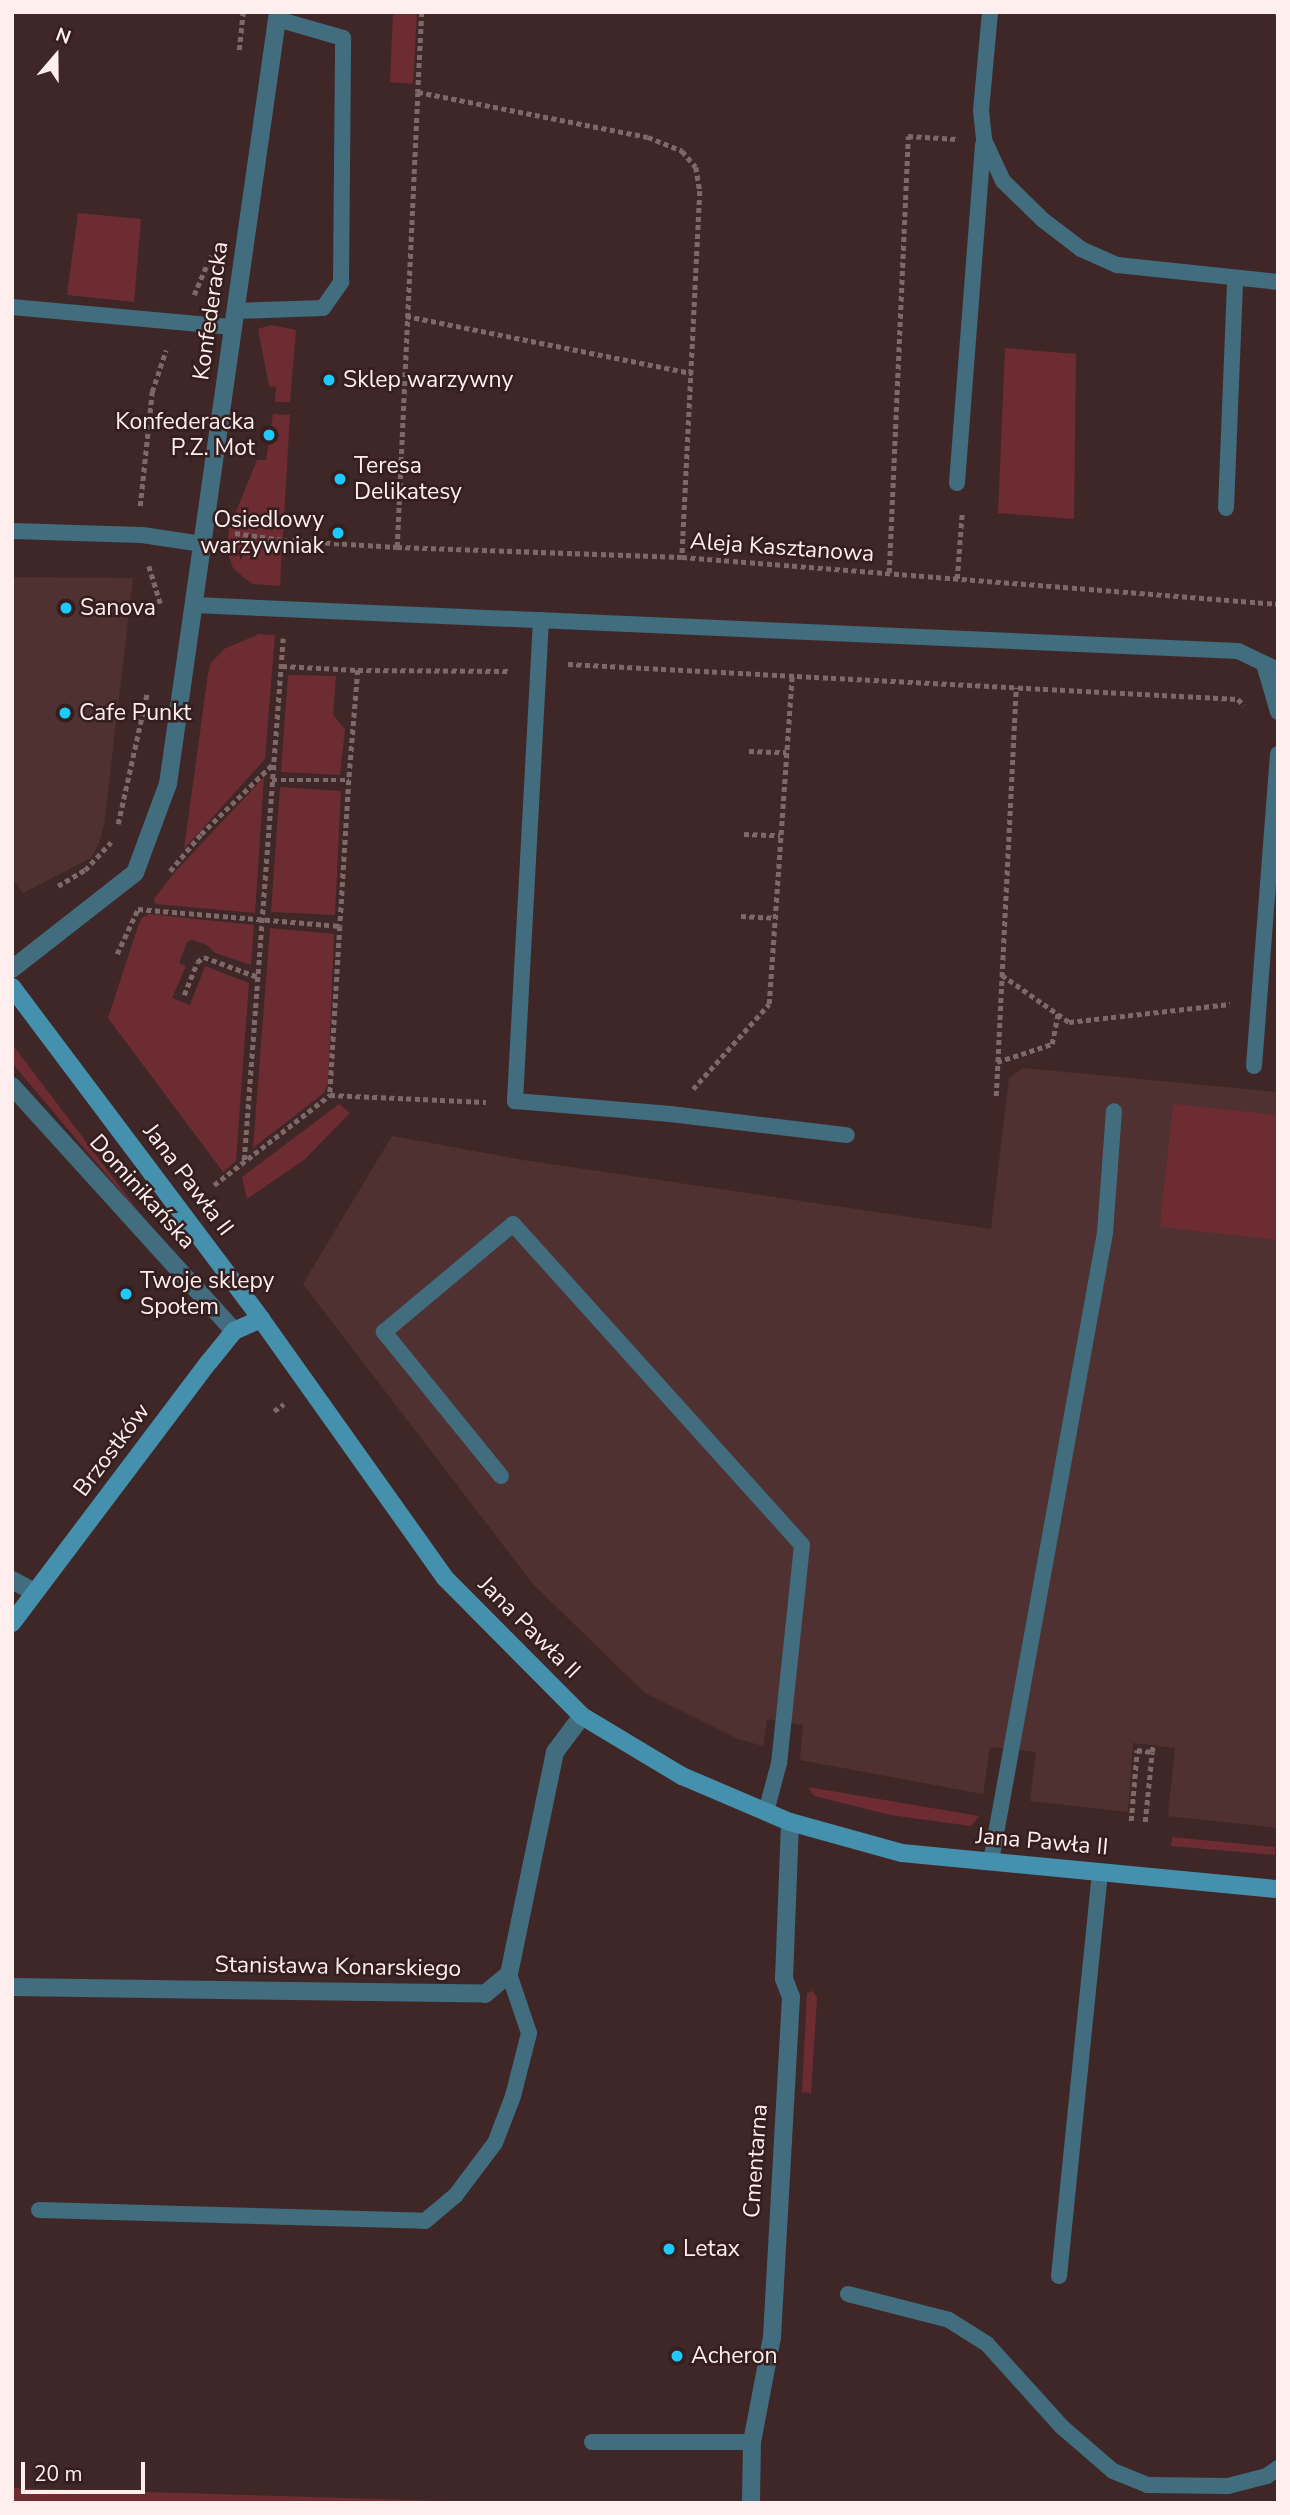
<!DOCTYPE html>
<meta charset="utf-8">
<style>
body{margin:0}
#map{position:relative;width:1290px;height:2515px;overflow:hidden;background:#3f2728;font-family:"Nunito Sans",sans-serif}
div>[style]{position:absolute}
.built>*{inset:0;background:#503132}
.green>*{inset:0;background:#6d2c31}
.path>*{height:4.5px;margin-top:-2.25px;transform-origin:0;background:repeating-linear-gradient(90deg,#7e6969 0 5px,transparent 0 8.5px)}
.lane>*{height:16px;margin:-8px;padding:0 8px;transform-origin:8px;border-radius:8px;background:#416d7f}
.street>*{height:18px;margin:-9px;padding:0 9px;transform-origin:9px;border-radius:9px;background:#416d7f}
.secondary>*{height:18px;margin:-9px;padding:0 9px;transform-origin:9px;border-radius:9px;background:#4590ac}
.dots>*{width:19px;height:19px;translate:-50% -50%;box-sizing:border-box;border:4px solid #341e1e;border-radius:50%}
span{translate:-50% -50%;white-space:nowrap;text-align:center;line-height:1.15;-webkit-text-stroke:5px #341e1e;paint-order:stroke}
.street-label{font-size:23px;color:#feeeed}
.poi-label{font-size:23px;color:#feeeed}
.left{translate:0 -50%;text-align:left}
.right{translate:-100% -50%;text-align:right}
.frame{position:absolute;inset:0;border:14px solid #feeeed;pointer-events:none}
.north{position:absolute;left:21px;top:21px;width:70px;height:70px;-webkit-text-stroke:5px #341e1e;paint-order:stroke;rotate:20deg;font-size:19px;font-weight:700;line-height:28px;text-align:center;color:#feeeed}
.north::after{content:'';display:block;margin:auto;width:24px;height:32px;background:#feeeed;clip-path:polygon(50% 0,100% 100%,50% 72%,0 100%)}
.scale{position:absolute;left:21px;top:2462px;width:124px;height:32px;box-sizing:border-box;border:4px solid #feeeed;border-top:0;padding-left:9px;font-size:21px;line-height:24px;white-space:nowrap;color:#feeeed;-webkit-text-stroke:5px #341e1e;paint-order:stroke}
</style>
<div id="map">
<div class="built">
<div style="clip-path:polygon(12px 577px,133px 578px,104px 825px,99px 843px,91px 858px,23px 893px,12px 878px)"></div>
<div style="clip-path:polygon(1023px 1068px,1278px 1092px,1278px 1828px,1168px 1816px,1175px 1748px,1133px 1743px,1128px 1812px,1030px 1801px,1036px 1752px,990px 1747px,983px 1794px,800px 1760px,803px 1725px,767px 1719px,763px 1746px,738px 1739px,645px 1693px,533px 1584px,303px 1284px,392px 1136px,523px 1160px,991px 1229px,1009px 1078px)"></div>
</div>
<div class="green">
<div style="clip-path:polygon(390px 12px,417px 12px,413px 84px,390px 82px,393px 13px)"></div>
<div style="clip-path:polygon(78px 213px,141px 219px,134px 302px,67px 295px)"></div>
<div style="clip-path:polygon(271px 325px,296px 330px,290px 402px,275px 402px,276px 387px,269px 386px,258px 329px)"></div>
<div style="clip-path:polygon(1005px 348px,1076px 354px,1074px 519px,998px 513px)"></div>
<div style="clip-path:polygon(273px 414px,290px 415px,280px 586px,253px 584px,244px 578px,233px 568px,227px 551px,229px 529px,257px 460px,266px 460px)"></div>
<div style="clip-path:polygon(259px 634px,275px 635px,265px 759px,184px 849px,208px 674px,211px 663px,224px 649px)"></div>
<div style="clip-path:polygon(288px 675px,336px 676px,333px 715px,345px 729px,340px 775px,281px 772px)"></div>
<div style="clip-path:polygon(264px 777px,255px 913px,155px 904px,154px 899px,174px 873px)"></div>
<div style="clip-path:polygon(280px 787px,341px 791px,335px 915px,271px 912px)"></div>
<div style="clip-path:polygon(149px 914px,254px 925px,251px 965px,215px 953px,207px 945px,192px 940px,187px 942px,179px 963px,186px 966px,172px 998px,190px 1005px,205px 966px,249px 983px,236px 1161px,223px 1172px,108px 1018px,138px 926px,142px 918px)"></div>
<div style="clip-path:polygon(270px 928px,334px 934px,328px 1083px,324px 1093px,253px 1148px)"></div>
<div style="clip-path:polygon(12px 1044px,149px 1225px,12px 1063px)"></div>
<div style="clip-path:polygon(339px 1104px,350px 1113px,304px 1160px,247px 1199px,242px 1177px)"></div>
<div style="clip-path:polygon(1173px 1104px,1278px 1115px,1278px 1240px,1160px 1227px)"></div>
<div style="clip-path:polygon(808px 1787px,979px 1816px,971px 1826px,890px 1815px,814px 1796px)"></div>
<div style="clip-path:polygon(1172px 1837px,1275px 1847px,1275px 1855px,1171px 1846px)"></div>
<div style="clip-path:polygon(813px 1991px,817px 1998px,811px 2093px,802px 2092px,807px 1993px)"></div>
<div style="clip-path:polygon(12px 2488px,511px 2503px,12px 2503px)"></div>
</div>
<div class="path">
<div style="left:422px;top:12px;width:80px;rotate:92.9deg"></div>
<div style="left:418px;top:92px;width:234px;rotate:11.1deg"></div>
<div style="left:648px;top:137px;width:37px;rotate:22deg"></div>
<div style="left:682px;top:151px;width:21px;rotate:49deg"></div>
<div style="left:696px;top:167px;width:24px;rotate:81deg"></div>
<div style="left:700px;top:191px;width:366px;rotate:92.8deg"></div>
<div style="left:1276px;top:12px;width:2px;rotate:27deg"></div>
<div style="left:239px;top:50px;width:38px;rotate:-84deg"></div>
<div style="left:194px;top:295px;width:43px;rotate:-67deg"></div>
<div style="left:406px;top:316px;width:292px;rotate:11.3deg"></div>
<div style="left:140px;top:506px;width:115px;rotate:-84deg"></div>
<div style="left:152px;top:392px;width:44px;rotate:-71.6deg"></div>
<div style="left:235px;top:533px;width:49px;rotate:8.3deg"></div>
<div style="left:283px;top:540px;width:114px;rotate:3.5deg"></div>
<div style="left:397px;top:547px;width:285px;rotate:2deg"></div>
<div style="left:682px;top:557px;width:598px;rotate:4.51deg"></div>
<div style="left:397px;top:547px;width:455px;rotate:-87.4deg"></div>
<div style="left:149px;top:566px;width:41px;rotate:72.9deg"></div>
<div style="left:889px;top:573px;width:437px;rotate:-87.5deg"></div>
<div style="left:908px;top:136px;width:49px;rotate:3.5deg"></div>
<div style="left:957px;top:579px;width:67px;rotate:-85.7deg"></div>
<div style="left:568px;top:664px;width:671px;rotate:2.99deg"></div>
<div style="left:1238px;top:699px;width:9px;rotate:49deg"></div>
<div style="left:282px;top:666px;width:76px;rotate:3deg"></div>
<div style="left:358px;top:670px;width:110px;rotate:94.7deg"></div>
<div style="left:358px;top:670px;width:153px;rotate:0.4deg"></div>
<div style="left:749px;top:751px;width:37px;rotate:2deg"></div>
<div style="left:272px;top:780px;width:77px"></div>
<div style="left:349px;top:780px;width:146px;rotate:93.5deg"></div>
<div style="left:118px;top:824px;width:134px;rotate:-77.5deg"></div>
<div style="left:744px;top:834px;width:36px;rotate:2deg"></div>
<div style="left:170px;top:871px;width:48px;rotate:-50deg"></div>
<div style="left:201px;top:834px;width:100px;rotate:-44.2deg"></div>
<div style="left:58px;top:886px;width:31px;rotate:-31deg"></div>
<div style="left:85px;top:870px;width:38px;rotate:-47deg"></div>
<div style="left:741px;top:916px;width:34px;rotate:3deg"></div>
<div style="left:117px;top:954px;width:50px;rotate:-65deg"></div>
<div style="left:138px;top:909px;width:203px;rotate:4.8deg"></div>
<div style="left:340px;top:926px;width:169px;rotate:93.4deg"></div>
<div style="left:1002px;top:975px;width:82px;rotate:35deg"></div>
<div style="left:1069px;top:1022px;width:162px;rotate:-6.4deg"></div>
<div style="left:184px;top:995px;width:35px;rotate:-68deg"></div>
<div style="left:197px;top:962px;width:9px;rotate:-36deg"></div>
<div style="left:204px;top:957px;width:58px;rotate:20.3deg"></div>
<div style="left:997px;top:1062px;width:58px;rotate:-18.1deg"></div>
<div style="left:1052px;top:1044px;width:31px;rotate:-79deg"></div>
<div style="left:693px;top:1089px;width:114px;rotate:-48.2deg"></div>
<div style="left:769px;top:1004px;width:330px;rotate:-86deg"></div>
<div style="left:996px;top:1096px;width:409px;rotate:-87.2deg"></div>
<div style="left:244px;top:1160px;width:523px;rotate:-85.73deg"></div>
<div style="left:214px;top:1185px;width:147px;rotate:-37.8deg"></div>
<div style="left:330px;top:1095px;width:156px;rotate:2.6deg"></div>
<div style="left:274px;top:1411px;width:12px;rotate:-35deg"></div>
<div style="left:1131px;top:1821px;width:71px;rotate:-85.2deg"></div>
<div style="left:1137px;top:1750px;width:15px;rotate:8deg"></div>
<div style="left:1152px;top:1752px;width:7px;rotate:-82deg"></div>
<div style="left:1145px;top:1822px;width:70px;rotate:-84.3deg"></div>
</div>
<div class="lane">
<div style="left:990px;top:12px;width:98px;rotate:95.2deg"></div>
<div style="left:981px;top:110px;width:30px;rotate:84deg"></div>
<div style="left:984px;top:140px;width:45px;rotate:65.1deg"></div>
<div style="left:1003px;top:181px;width:56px;rotate:44.3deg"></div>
<div style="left:1043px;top:220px;width:48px;rotate:37.3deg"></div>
<div style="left:1081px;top:249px;width:39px;rotate:24deg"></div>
<div style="left:1117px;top:265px;width:162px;rotate:6deg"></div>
<div style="left:12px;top:307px;width:222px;rotate:5.2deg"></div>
<div style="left:236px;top:311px;width:87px;rotate:-2deg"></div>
<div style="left:323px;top:308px;width:32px;rotate:-55deg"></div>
<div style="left:341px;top:282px;width:244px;rotate:-89.5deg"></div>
<div style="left:343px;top:38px;width:69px;rotate:-163.9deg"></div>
<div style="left:957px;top:483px;width:340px;rotate:-85.6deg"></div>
<div style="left:1226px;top:508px;width:229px;rotate:-87.7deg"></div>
<div style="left:12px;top:531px;width:130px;rotate:1.8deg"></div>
<div style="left:142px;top:535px;width:61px;rotate:8.5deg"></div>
<div style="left:194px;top:605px;width:1045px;rotate:2.52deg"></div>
<div style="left:1238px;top:651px;width:44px;rotate:25.4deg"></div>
<div style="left:541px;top:620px;width:482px;rotate:93.1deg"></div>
<div style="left:515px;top:1101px;width:156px;rotate:4.8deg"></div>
<div style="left:670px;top:1114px;width:178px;rotate:6.8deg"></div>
<div style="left:1264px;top:664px;width:50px;rotate:73.7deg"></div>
<div style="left:1254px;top:1066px;width:313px;rotate:-85.6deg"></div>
<div style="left:501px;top:1476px;width:186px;rotate:-129.1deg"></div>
<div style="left:384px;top:1332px;width:168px;rotate:-39.9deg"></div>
<div style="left:513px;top:1224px;width:432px;rotate:48deg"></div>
<div style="left:802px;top:1545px;width:219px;rotate:96deg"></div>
<div style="left:779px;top:1763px;width:51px;rotate:104.9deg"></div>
<div style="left:991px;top:1861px;width:638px;rotate:-79.71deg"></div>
<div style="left:1105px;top:1233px;width:122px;rotate:-85.8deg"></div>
<div style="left:39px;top:2210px;width:386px;rotate:1.6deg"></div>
<div style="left:425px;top:2221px;width:39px;rotate:-40deg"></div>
<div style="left:455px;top:2196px;width:66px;rotate:-53deg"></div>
<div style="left:495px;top:2143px;width:50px;rotate:-69deg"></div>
<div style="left:513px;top:2096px;width:65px;rotate:-75.7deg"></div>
<div style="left:529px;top:2033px;width:62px;rotate:-108.7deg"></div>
<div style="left:1059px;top:2276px;width:406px;rotate:-84.2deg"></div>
<div style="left:848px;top:2294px;width:104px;rotate:14.4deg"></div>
<div style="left:949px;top:2320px;width:45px;rotate:32.3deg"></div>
<div style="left:987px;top:2344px;width:112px;rotate:47.9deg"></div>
<div style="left:1062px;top:2427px;width:67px;rotate:40.8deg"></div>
<div style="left:1113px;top:2471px;width:37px;rotate:22deg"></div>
<div style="left:1147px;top:2485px;width:81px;rotate:0.7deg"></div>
<div style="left:1228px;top:2486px;width:40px;rotate:-14.4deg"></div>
<div style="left:1267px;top:2476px;width:14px;rotate:-36deg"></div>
<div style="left:592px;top:2442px;width:160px"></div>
</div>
<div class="street">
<div style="left:12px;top:969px;width:156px;rotate:-38deg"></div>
<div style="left:135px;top:873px;width:95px;rotate:-69.7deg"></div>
<div style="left:168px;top:784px;width:780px;rotate:-81.89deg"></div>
<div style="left:12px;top:1086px;width:331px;rotate:47.8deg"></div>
<div style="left:12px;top:1580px;width:26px;rotate:28deg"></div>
<div style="left:12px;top:1987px;width:473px;rotate:0.8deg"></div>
<div style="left:485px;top:1994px;width:31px;rotate:-40deg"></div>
<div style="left:509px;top:1974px;width:227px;rotate:-78.3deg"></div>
<div style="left:555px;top:1752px;width:45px;rotate:-53.1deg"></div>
<div style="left:751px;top:2503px;width:61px;rotate:-89.1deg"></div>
<div style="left:752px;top:2442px;width:107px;rotate:-79.2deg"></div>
<div style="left:772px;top:2337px;width:341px;rotate:-86.8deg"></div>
<div style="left:791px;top:1997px;width:19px;rotate:-111deg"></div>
<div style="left:784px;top:1979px;width:157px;rotate:-87.8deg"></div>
</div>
<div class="secondary">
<div style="left:12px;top:987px;width:415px;rotate:53.1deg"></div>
<div style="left:261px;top:1319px;width:318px;rotate:54.6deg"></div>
<div style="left:445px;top:1578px;width:194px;rotate:45.2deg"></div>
<div style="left:582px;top:1716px;width:117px;rotate:31deg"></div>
<div style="left:682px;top:1776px;width:117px;rotate:23.1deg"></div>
<div style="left:790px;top:1822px;width:116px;rotate:15.5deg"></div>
<div style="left:902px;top:1853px;width:378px;rotate:5.5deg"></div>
<div style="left:12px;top:1623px;width:327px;rotate:-53deg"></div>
<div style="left:209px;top:1362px;width:40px;rotate:-51deg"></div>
<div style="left:234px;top:1331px;width:30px;rotate:-24deg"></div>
</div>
<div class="dots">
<div style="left:329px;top:380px;background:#1dc9fd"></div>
<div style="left:269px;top:435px;background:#1dc9fd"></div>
<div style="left:340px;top:479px;background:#1dc9fd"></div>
<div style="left:338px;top:533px;background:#1dc9fd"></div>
<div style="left:66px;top:608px;background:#1dc9fd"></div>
<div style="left:65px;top:713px;background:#1dc9fd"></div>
<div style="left:126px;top:1294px;background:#1dc9fd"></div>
<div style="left:669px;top:2249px;background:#1dc9fd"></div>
<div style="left:677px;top:2356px;background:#1dc9fd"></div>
</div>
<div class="street-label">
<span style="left:211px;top:311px;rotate:-82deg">Konfederacka</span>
<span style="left:782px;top:548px;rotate:4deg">Aleja Kasztanowa</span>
<span style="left:188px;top:1180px;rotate:53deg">Jana Pawła II</span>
<span style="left:142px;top:1192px;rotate:48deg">Dominikańska</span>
<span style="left:112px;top:1450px;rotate:-53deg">Brzostków</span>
<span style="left:529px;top:1628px;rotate:45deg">Jana Pawła II</span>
<span style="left:1042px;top:1842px;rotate:5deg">Jana Pawła II</span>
<span style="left:338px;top:1967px;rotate:1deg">Stanisława Konarskiego</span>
<span style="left:756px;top:2161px;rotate:-86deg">Cmentarna</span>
</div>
<div class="poi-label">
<span class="left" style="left:343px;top:380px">Sklep warzywny</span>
<span class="right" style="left:255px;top:435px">Konfederacka<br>P.Z. Mot</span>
<span class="left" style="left:354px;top:479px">Teresa<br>Delikatesy</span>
<span class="right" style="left:324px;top:533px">Osiedlowy<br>warzywniak</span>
<span class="left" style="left:80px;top:608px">Sanova</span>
<span class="left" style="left:79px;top:713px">Cafe Punkt</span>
<span class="left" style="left:140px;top:1294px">Twoje sklepy<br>Społem</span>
<span class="left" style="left:683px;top:2249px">Letax</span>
<span class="left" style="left:691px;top:2356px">Acheron</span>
</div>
<div class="frame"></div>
<div class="north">N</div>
<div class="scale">20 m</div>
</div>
